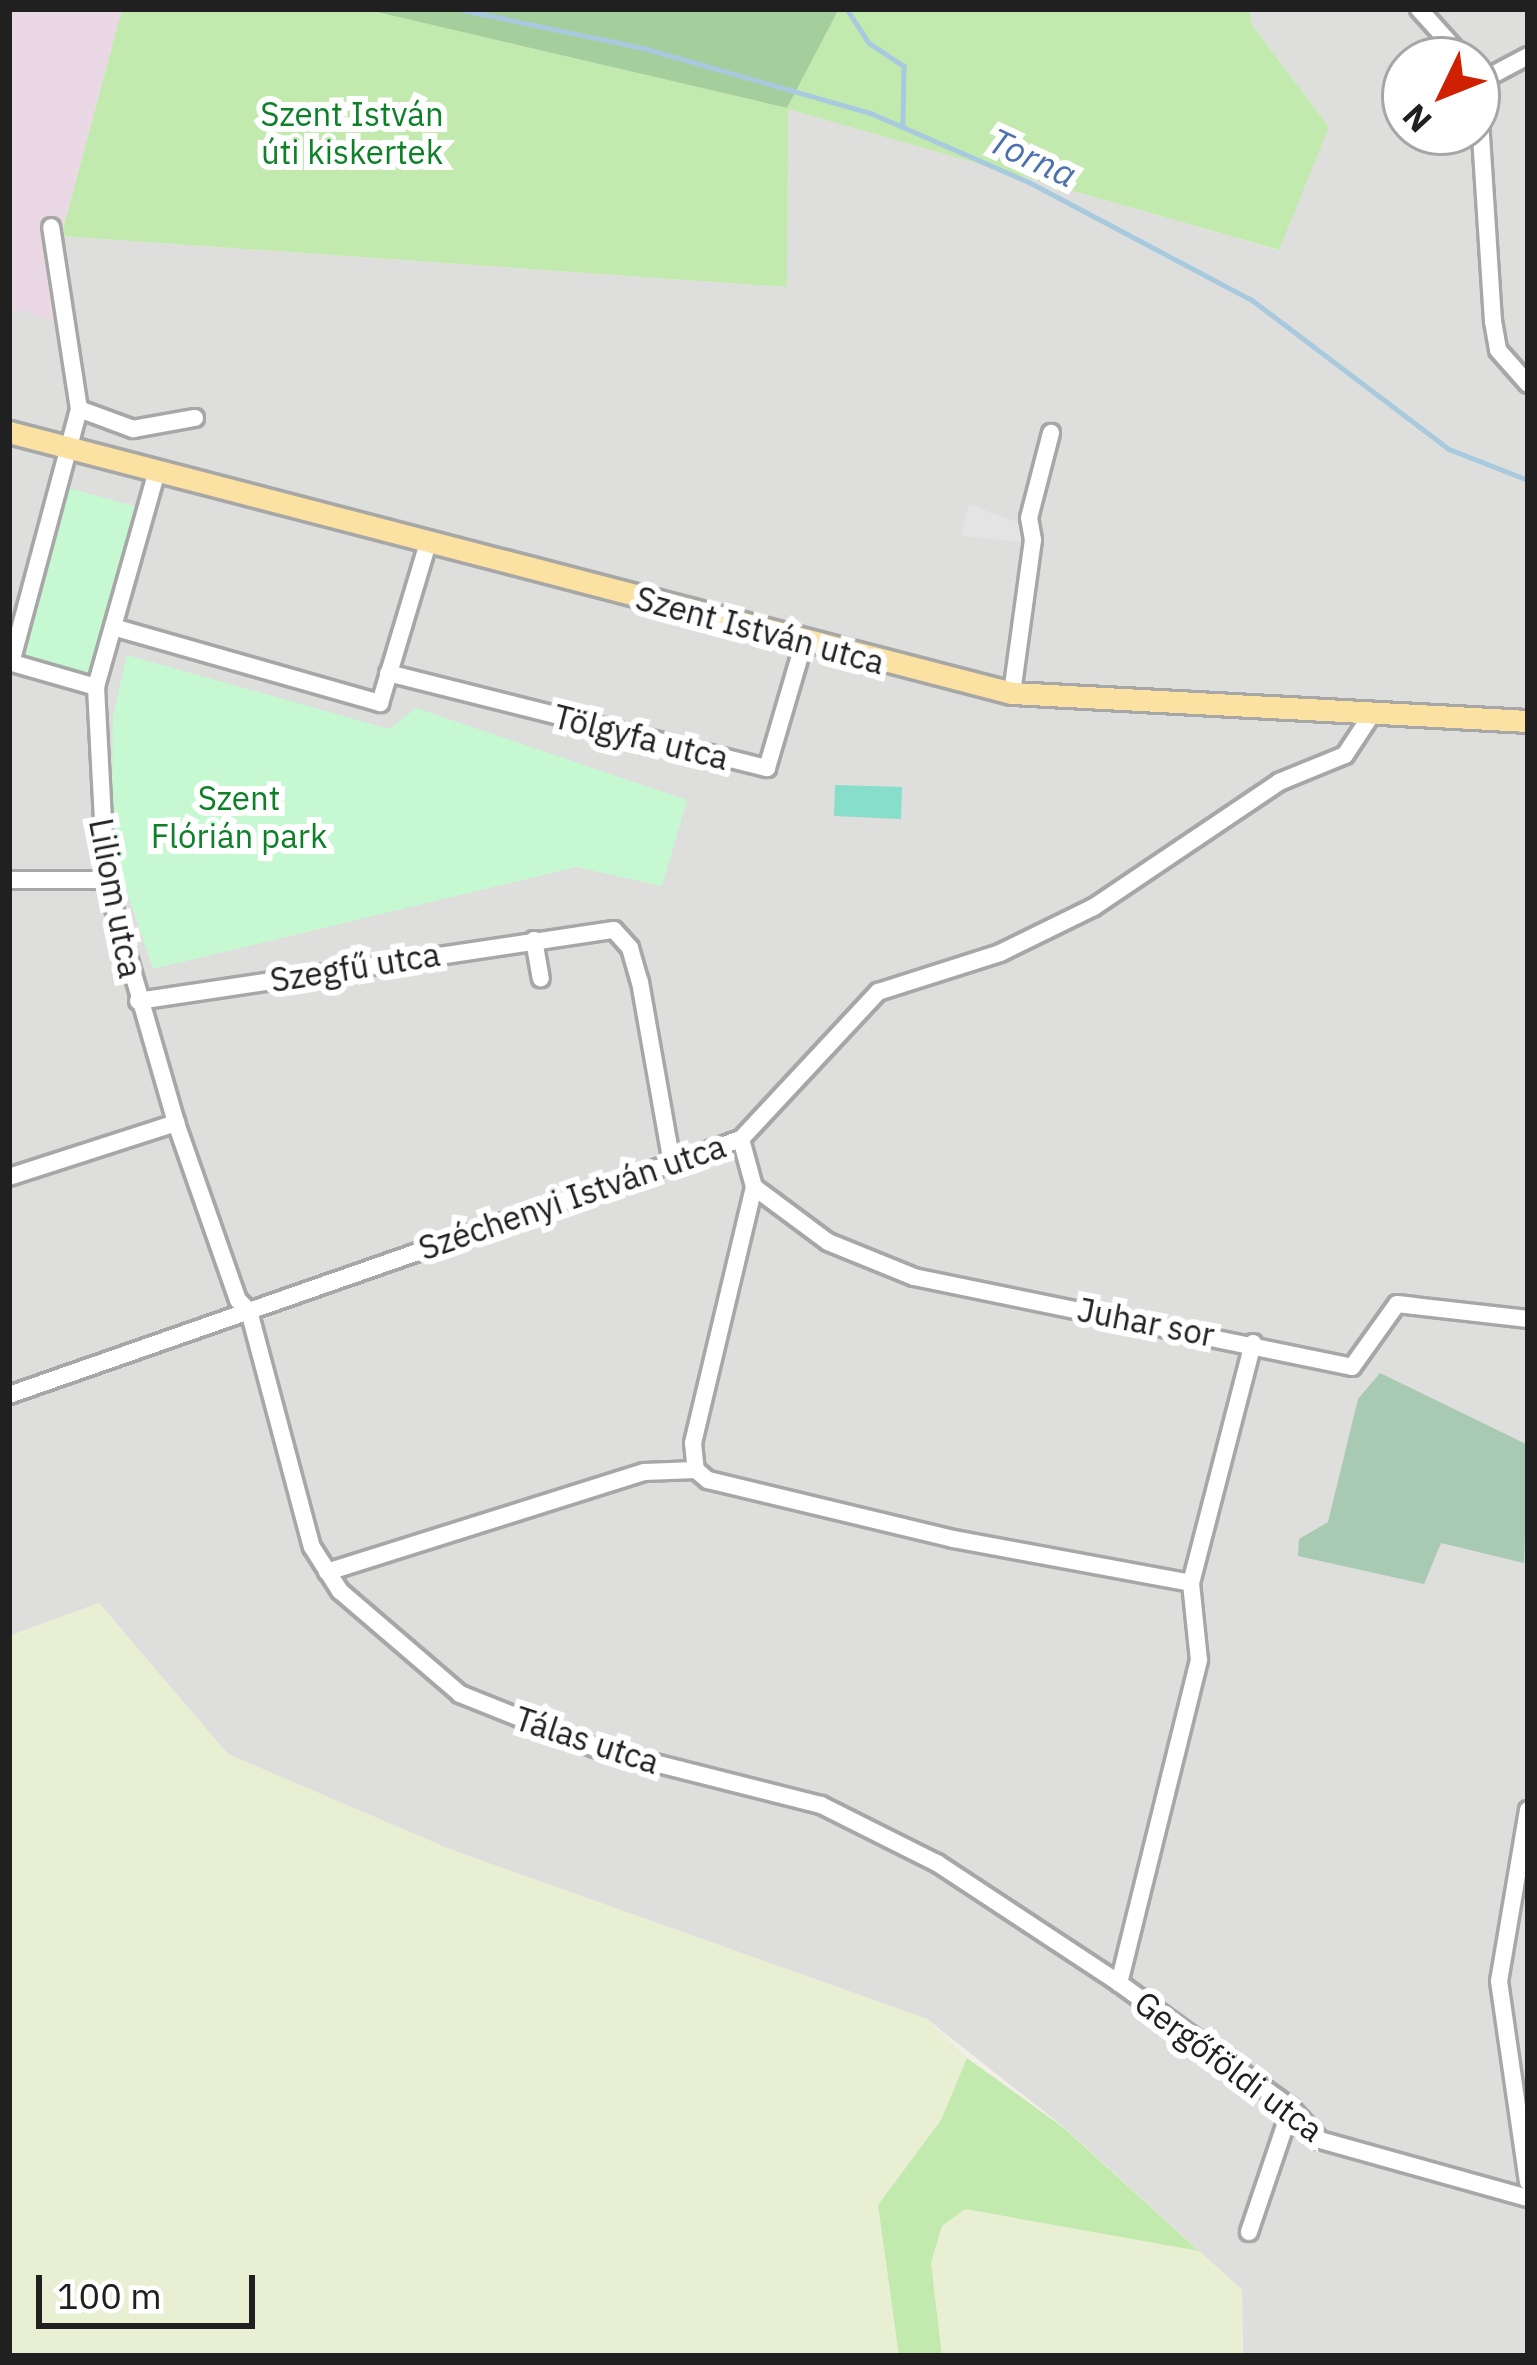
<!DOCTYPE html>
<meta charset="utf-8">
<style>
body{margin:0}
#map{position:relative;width:1537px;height:2365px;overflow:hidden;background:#f1efe7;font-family:"IBM Plex Sans",sans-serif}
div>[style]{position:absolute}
.residential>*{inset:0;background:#dededd}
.industrial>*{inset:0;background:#ead9e4}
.farmland>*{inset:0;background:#e9efd3}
.grass>*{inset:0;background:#c3eaae}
.forest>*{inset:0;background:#a4cf9d}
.cemetery>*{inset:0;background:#a8c9b2}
.park>*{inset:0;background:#c6f9d2}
.pitch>*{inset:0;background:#87deca}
.parking>*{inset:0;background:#e4e4e4}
.stream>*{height:4.5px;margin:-2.25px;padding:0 2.25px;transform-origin:2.25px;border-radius:2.25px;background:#a8cade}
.roads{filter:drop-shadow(3px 0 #a7a7a7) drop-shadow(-3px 0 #a7a7a7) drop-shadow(0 3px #a7a7a7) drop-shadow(0 -3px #a7a7a7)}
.minor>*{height:16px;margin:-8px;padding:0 8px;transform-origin:8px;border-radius:8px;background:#fff}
.major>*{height:21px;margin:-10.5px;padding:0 10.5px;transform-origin:10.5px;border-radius:10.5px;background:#fbe2a2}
span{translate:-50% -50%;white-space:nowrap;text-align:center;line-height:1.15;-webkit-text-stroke:12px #fff;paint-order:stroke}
.park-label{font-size:33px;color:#0d8028}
.street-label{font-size:33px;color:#202020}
.water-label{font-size:36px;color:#4d70b0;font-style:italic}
.frame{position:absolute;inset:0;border:12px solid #202020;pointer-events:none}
.north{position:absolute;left:1381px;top:36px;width:120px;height:120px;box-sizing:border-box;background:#fff;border:3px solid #a6a6a6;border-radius:50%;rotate:227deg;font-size:33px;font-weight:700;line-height:48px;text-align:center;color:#202020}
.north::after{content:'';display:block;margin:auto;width:42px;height:54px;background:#cf2102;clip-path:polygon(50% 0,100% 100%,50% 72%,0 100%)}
.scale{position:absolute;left:36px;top:2275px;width:219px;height:54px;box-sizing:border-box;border:6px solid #202020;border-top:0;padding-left:15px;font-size:36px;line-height:42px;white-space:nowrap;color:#202020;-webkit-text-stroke:9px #fff;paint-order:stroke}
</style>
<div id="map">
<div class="residential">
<div style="clip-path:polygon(evenodd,1249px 9px,1528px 9px,1528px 2356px,1243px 2356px,1242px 2290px,1065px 2128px,927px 2019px,452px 1850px,227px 1754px,99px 1603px,9px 1636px,9px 308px,56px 320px,61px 236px,786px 287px,787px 108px,1278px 250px,1329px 127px,1252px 25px,1249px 9px,1405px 60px,1477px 60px,1477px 132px,1405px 132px,1405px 60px)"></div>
</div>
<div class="industrial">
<div style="clip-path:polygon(9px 9px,122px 9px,61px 236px,56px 321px,9px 308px)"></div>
</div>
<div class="farmland">
<div style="clip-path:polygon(99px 1603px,228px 1754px,452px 1850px,927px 2019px,967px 2058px,941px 2120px,878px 2205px,899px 2356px,9px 2356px,9px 1636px)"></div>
<div style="clip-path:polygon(965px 2209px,1199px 2251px,1242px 2290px,1243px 2356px,942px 2356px,931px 2263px,942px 2226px)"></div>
</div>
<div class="grass">
<div style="clip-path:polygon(122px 9px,364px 9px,787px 108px,839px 9px,1249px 9px,1252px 25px,1329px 127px,1279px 250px,788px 109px,787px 287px,61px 236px)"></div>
<div style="clip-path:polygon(967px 2058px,1064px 2128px,1199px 2251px,965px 2209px,942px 2226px,931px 2263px,942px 2356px,899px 2356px,878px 2205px,941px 2120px)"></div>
</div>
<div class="forest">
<div style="clip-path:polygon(364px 9px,839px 9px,787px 108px)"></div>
</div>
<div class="cemetery">
<div style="clip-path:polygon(1380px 1373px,1528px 1445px,1524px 1563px,1441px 1543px,1424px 1584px,1298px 1556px,1299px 1539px,1328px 1522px,1358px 1399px)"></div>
</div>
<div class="park">
<div style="clip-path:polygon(64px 487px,135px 506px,88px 675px,18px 655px)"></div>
<div style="clip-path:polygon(127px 655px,389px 729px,416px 708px,687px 800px,662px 886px,576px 867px,153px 969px,119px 868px,112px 820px,113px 717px)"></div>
</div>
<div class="pitch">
<div style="clip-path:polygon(835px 785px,902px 787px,901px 819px,834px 816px)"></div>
</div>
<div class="parking">
<div style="clip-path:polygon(969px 504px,1025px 525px,1021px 542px,961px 536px)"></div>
</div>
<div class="stream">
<div style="left:458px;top:9px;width:193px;rotate:11.9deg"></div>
<div style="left:647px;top:49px;width:235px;rotate:16deg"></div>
<div style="left:873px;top:114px;width:170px;rotate:23.6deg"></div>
<div style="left:1029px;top:182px;width:252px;rotate:27.9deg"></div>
<div style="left:1252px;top:300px;width:247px;rotate:37.1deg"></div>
<div style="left:1449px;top:449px;width:85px;rotate:21.4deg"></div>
<div style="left:847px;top:9px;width:40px;rotate:57.1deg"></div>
<div style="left:869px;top:43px;width:42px;rotate:33.3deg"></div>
<div style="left:904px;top:66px;width:60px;rotate:91deg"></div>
</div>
<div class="roads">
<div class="minor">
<div style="left:1419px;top:9px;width:69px;rotate:48deg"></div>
<div style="left:1477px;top:74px;width:248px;rotate:86.3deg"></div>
<div style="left:1493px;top:321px;width:29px;rotate:80deg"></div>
<div style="left:1498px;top:350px;width:45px;rotate:48.6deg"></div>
<div style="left:1483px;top:80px;width:51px;rotate:-28.1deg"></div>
<div style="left:79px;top:409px;width:58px;rotate:20.3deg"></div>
<div style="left:133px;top:429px;width:63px;rotate:-10.1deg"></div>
<div style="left:157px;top:471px;width:224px;rotate:105.8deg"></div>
<div style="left:96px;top:687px;width:193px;rotate:87deg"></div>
<div style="left:106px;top:880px;width:253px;rotate:73.9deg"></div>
<div style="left:176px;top:1123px;width:188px;rotate:70.7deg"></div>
<div style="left:238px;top:1300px;width:16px;rotate:45deg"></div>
<div style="left:249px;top:1311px;width:244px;rotate:75.1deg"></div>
<div style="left:312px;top:1547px;width:52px;rotate:57.5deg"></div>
<div style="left:340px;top:1591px;width:158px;rotate:40.6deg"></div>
<div style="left:460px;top:1694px;width:145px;rotate:21.8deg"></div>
<div style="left:595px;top:1748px;width:233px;rotate:14.2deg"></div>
<div style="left:821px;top:1805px;width:130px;rotate:26.6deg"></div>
<div style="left:937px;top:1863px;width:218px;rotate:33.4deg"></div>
<div style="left:113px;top:627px;width:278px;rotate:15.9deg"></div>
<div style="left:380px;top:703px;width:167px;rotate:-73.3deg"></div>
<div style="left:9px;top:662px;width:91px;rotate:16deg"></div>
<div style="left:11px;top:663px;width:263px;rotate:-75deg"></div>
<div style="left:79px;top:409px;width:184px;rotate:-98.7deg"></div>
<div style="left:388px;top:673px;width:391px;rotate:14.1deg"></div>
<div style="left:767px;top:768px;width:131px;rotate:-73.6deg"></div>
<div style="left:1012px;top:693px;width:154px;rotate:-82.2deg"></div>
<div style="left:1033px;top:540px;width:22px;rotate:-100deg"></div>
<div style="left:1029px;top:518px;width:88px;rotate:-75.5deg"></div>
<div style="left:9px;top:880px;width:97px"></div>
<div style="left:534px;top:940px;width:39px;rotate:80deg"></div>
<div style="left:138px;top:1001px;width:481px;rotate:-8.5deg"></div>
<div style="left:614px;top:930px;width:24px;rotate:48deg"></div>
<div style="left:630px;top:948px;width:35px;rotate:74deg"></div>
<div style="left:640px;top:982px;width:185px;rotate:80deg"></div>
<div style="left:741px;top:1139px;width:50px;rotate:74.8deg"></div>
<div style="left:754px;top:1187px;width:263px;rotate:103.4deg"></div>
<div style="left:693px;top:1443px;width:27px;rotate:84deg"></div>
<div style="left:696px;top:1470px;width:16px;rotate:40deg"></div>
<div style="left:708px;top:1480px;width:253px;rotate:13.5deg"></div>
<div style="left:954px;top:1539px;width:241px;rotate:10.5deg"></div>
<div style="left:1191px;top:1583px;width:248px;rotate:-75.5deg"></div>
<div style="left:9px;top:1177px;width:176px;rotate:-17.9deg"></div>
<div style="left:754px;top:1187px;width:92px;rotate:36.6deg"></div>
<div style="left:828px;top:1242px;width:93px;rotate:22.1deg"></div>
<div style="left:914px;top:1277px;width:447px;rotate:11.6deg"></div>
<div style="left:1352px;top:1367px;width:77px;rotate:-54.5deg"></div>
<div style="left:1397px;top:1304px;width:132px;rotate:6.5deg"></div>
<div style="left:9px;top:1395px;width:775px;rotate:-19.28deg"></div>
<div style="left:741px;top:1139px;width:201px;rotate:-47deg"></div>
<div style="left:878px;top:992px;width:128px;rotate:-17.7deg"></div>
<div style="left:1000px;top:953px;width:105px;rotate:-26.1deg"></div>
<div style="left:1094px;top:907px;width:223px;rotate:-34deg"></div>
<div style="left:1279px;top:782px;width:71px;rotate:-22.2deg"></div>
<div style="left:1345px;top:755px;width:49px;rotate:-56.6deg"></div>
<div style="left:327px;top:1572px;width:332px;rotate:-17.5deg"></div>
<div style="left:644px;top:1472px;width:52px;rotate:-2.2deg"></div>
<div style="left:1191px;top:1583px;width:77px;rotate:84.1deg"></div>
<div style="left:1199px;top:1660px;width:333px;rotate:103.9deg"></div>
<div style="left:1119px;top:1983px;width:213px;rotate:36deg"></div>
<div style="left:1291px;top:2108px;width:43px;rotate:47.8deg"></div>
<div style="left:1320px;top:2140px;width:216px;rotate:15.6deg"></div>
<div style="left:1528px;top:1810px;width:173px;rotate:99.6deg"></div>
<div style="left:1499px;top:1981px;width:203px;rotate:81.8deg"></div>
<div style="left:1249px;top:2232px;width:131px;rotate:-71.3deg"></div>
</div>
<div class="major">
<div style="left:9px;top:432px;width:1036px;rotate:14.59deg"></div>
<div style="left:1012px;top:693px;width:517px;rotate:3.11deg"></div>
</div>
</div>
<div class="park-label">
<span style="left:352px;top:133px">Szent István<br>úti kiskertek</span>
<span style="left:239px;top:817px">Szent<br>Flórián park</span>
</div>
<div class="street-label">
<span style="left:760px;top:630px;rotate:15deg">Szent István utca</span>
<span style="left:641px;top:737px;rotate:14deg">Tölgyfa utca</span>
<span style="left:116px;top:898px;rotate:79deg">Liliom utca</span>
<span style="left:355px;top:967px;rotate:-9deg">Szegfű utca</span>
<span style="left:572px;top:1197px;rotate:-19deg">Széchenyi István utca</span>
<span style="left:1146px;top:1322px;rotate:11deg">Juhar sor</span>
<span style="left:587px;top:1740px;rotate:18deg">Tálas utca</span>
<span style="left:1229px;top:2066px;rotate:37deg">Gergőföldi utca</span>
</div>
<div class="water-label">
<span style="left:1033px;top:157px;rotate:25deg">Torna</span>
</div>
<div class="frame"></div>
<div class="north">N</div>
<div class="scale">100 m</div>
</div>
